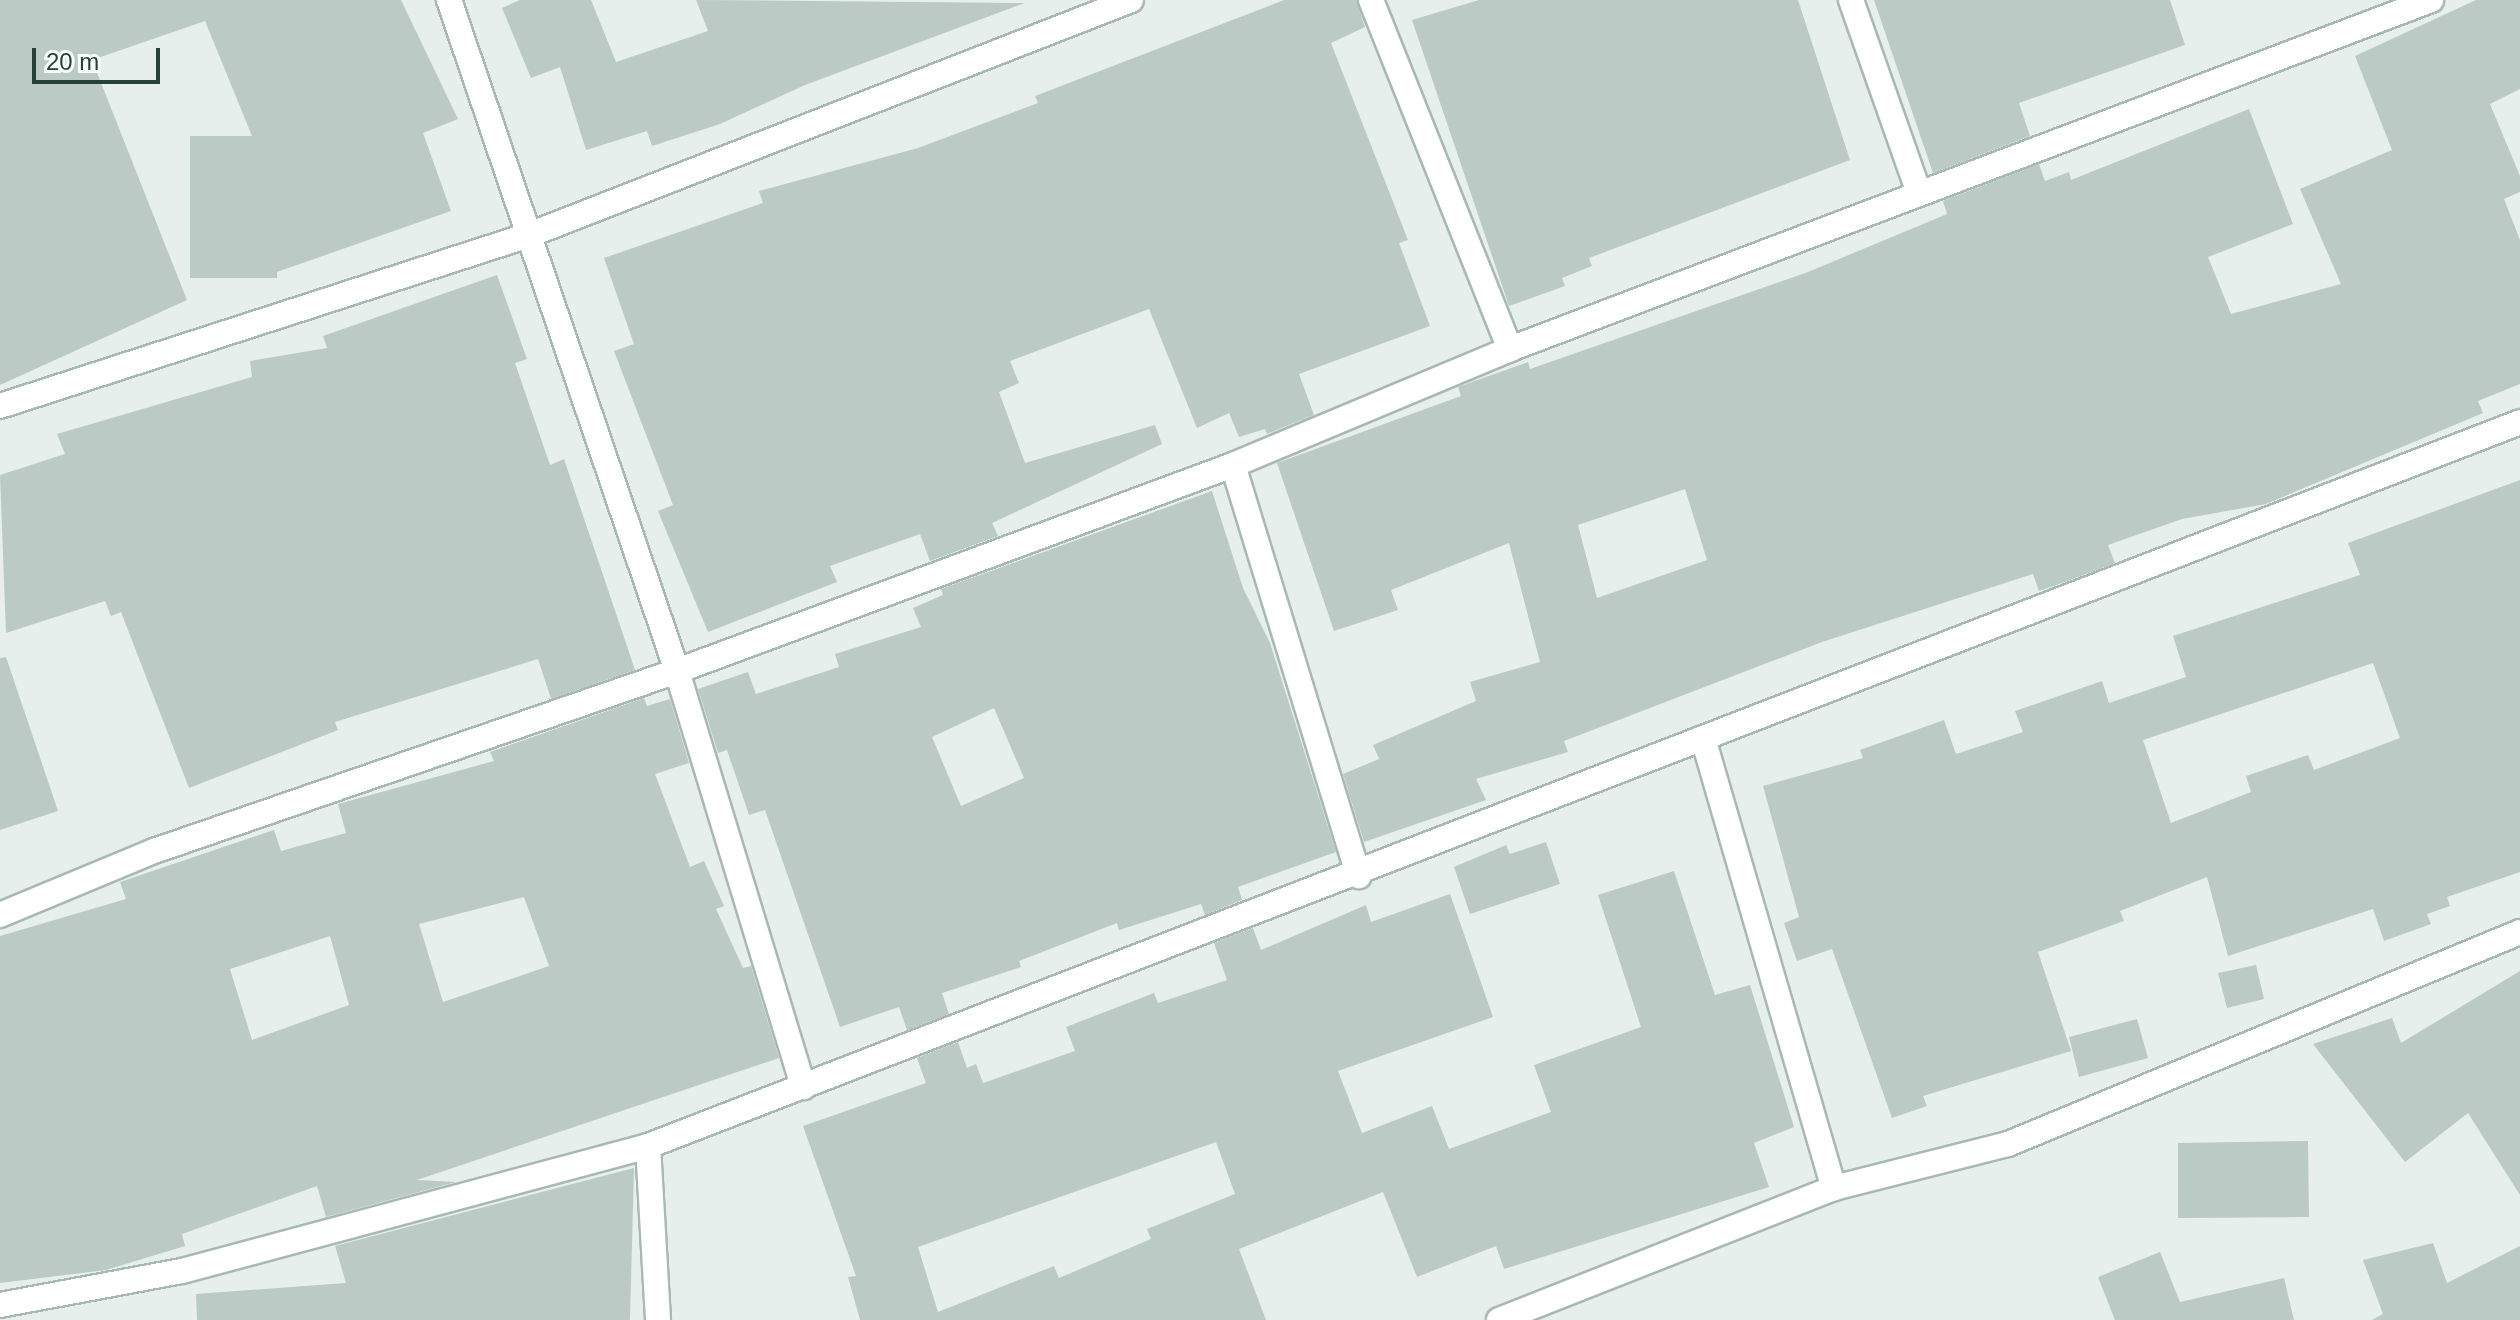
<!DOCTYPE html>
<style>
body{margin:0}
#map{position:relative;width:2520px;height:1320px;overflow:hidden;background:#e6efeb;font-family:Helvetica,sans-serif}
div>[style]{position:absolute}
.building>*{inset:0;background:#bbcac4}
.roads{filter:drop-shadow(2px 0 #a8b8b2) drop-shadow(-2px 0 #a8b8b2) drop-shadow(0 2px #a8b8b2) drop-shadow(0 -2px #a8b8b2)}
.minor>*{height:24px;margin:-12px;padding:0 12px;transform-origin:12px;border-radius:12px;background:#fff}
span{translate:-50% -50%;white-space:nowrap;text-align:center;line-height:1.15;-webkit-text-stroke:8px #f7fbf9;paint-order:stroke}
.scale{position:absolute;left:32px;top:48px;width:128px;height:36px;box-sizing:border-box;border:4px solid #24423a;border-top:0;padding-left:10px;font-size:24px;line-height:28px;white-space:nowrap;color:#24423a;-webkit-text-stroke:6px #f7fbf9;paint-order:stroke}
</style>
<div id="map">
<div class="building">
<div style="clip-path:polygon(0 0,401px 0,458px 119px,423px 133px,451px 211px,277px 272px,277px 278px,190px 278px,190px 136px,252px 136px,205px 21px,92px 60px,187px 300px,0 385px)"></div>
<div style="clip-path:polygon(520px 0,591px 0,616px 62px,708px 31px,696px 0,1025px 3px,805px 85px,720px 124px,652px 146px,647px 131px,586px 150px,560px 67px,531px 78px,502px 8px)"></div>
<div style="clip-path:polygon(1284px 0,1356px 0,1365px 27px,1331px 43px,1408px 240px,1399px 243px,1430px 326px,1299px 374px,1314px 415px,1267px 434px,1265px 429px,1239px 437px,1229px 413px,1197px 428px,1149px 309px,1010px 361px,1019px 383px,999px 392px,1025px 463px,1155px 425px,1162px 444px,992px 523px,998px 536px,930px 561px,920px 534px,830px 566px,837px 582px,708px 632px,658px 511px,673px 505px,614px 351px,634px 344px,604px 258px,763px 203px,759px 191px,918px 148px,1038px 103px,1035px 96px)"></div>
<div style="clip-path:polygon(1479px 0,1798px 0,1850px 160px,1589px 258px,1592px 266px,1562px 278px,1565px 286px,1509px 306px,1412px 20px)"></div>
<div style="clip-path:polygon(1874px 0,2170px 0,2185px 45px,2019px 103px,2030px 136px,1933px 173px)"></div>
<div style="clip-path:polygon(evenodd,2476px 0,2520px 0,2520px 89px,2490px 104px,2520px 176px,2520px 192px,2504px 199px,2520px 240px,2520px 384px,2478px 401px,2483px 413px,2266px 504px,2182px 519px,2108px 545px,2115px 563px,2065px 582px,2039px 591px,2033px 574px,1822px 642px,1564px 741px,1568px 752px,1476px 779px,1486px 800px,1364px 842px,1343px 774px,1379px 759px,1373px 745px,1476px 701px,1470px 682px,1540px 662px,1509px 543px,1391px 590px,1398px 610px,1334px 631px,1277px 463px,1461px 396px,1458px 387px,1469px 383px,1528px 362px,1530px 369px,1808px 272px,1947px 214px,1943px 201px,2039px 164px,2045px 181px,2069px 172px,2071px 180px,2249px 109px,2293px 224px,2208px 257px,2231px 314px,2341px 284px,2300px 189px,2392px 150px,2355px 56px,2476px 0,1685px 489px,1707px 560px,1597px 598px,1578px 525px,1685px 489px)"></div>
<div style="clip-path:polygon(497px 275px,527px 359px,515px 363px,550px 465px,564px 459px,635px 670px,551px 699px,538px 659px,335px 722px,338px 730px,189px 788px,121px 612px,111px 616px,105px 601px,6px 633px,0 475px,65px 454px,57px 434px,252px 377px,250px 361px,327px 348px,323px 336px)"></div>
<div style="clip-path:polygon(evenodd,2520px 480px,2520px 872px,2447px 897px,2450px 906px,2427px 914px,2431px 924px,2384px 941px,2373px 909px,2228px 956px,2207px 877px,2120px 911px,2124px 921px,2038px 952px,2071px 1051px,1923px 1096px,1927px 1106px,1892px 1118px,1832px 949px,1797px 961px,1784px 923px,1799px 917px,1763px 786px,1863px 758px,1860px 750px,1944px 720px,1956px 754px,2023px 732px,2015px 711px,2102px 681px,2109px 703px,2186px 677px,2173px 636px,2360px 575px,2348px 543px,2520px 480px,2373px 663px,2400px 738px,2314px 770px,2308px 755px,2246px 776px,2251px 792px,2171px 823px,2143px 740px,2373px 663px)"></div>
<div style="clip-path:polygon(evenodd,1212px 491px,1243px 588px,1270px 643px,1336px 852px,1238px 887px,1242px 900px,1205px 915px,1201px 904px,1119px 930px,1117px 923px,1019px 961px,1021px 967px,942px 993px,949px 1014px,907px 1030px,899px 1007px,840px 1027px,765px 810px,749px 815px,727px 750px,718px 753px,698px 689px,748px 672px,756px 694px,839px 667px,835px 654px,921px 627px,913px 608px,943px 595px,941px 589px,1212px 491px,994px 708px,1024px 778px,961px 806px,932px 737px,994px 708px)"></div>
<div style="clip-path:polygon(6px 657px,58px 811px,0 830px,0 658px)"></div>
<div style="clip-path:polygon(evenodd,644px 698px,647px 706px,670px 699px,689px 763px,655px 774px,690px 867px,704px 861px,724px 906px,716px 909px,743px 968px,751px 966px,779px 1058px,417px 1180px,456px 1182px,326px 1217px,317px 1186px,182px 1234px,185px 1246px,106px 1270px,0 1283px,0 936px,126px 899px,120px 882px,274px 830px,281px 851px,346px 833px,338px 804px,494px 761px,490px 752px,644px 698px,524px 897px,549px 966px,443px 1002px,419px 924px,524px 897px,644px 698px,330px 936px,349px 1005px,252px 1040px,230px 969px,330px 936px)"></div>
<div style="clip-path:polygon(1546px 842px,1560px 884px,1470px 914px,1454px 867px,1506px 845px,1510px 854px)"></div>
<div style="clip-path:polygon(evenodd,1674px 871px,1715px 995px,1750px 985px,1794px 1127px,1754px 1143px,1769px 1187px,1504px 1269px,1496px 1246px,1417px 1277px,1383px 1192px,1239px 1249px,1266px 1320px,860px 1320px,848px 1277px,856px 1276px,803px 1126px,926px 1083px,917px 1058px,958px 1042px,967px 1068px,976px 1064px,983px 1083px,1075px 1051px,1066px 1027px,1154px 993px,1158px 1003px,1227px 980px,1214px 943px,1253px 928px,1261px 950px,1366px 905px,1371px 922px,1450px 894px,1493px 1017px,1338px 1071px,1362px 1133px,1432px 1106px,1449px 1149px,1551px 1112px,1534px 1065px,1641px 1027px,1598px 895px,1674px 871px,1216px 1142px,1235px 1194px,1147px 1229px,1151px 1239px,1059px 1278px,1054px 1266px,938px 1312px,918px 1247px,1216px 1142px)"></div>
<div style="clip-path:polygon(2256px 965px,2264px 999px,2227px 1008px,2218px 973px)"></div>
<div style="clip-path:polygon(2520px 971px,2520px 1195px,2468px 1113px,2405px 1162px,2313px 1044px,2392px 1018px,2401px 1043px)"></div>
<div style="clip-path:polygon(2137px 1019px,2148px 1058px,2079px 1077px,2069px 1037px)"></div>
<div style="clip-path:polygon(2308px 1141px,2309px 1217px,2178px 1218px,2178px 1143px)"></div>
<div style="clip-path:polygon(634px 1168px,630px 1320px,197px 1320px,196px 1294px,346px 1283px,335px 1246px)"></div>
<div style="clip-path:polygon(2433px 1243px,2447px 1283px,2520px 1246px,2520px 1320px,2372px 1320px,2383px 1314px,2363px 1260px)"></div>
<div style="clip-path:polygon(2160px 1252px,2180px 1302px,2284px 1278px,2294px 1320px,2115px 1320px,2098px 1277px)"></div>
</div>
<div class="roads">
<div class="minor">
<div style="left:449px;top:0;width:709px;rotate:71.23deg"></div>
<div style="left:677px;top:671px;width:435px;rotate:73.1deg"></div>
<div style="left:1371px;top:0;width:376px;rotate:68.3deg"></div>
<div style="left:1851px;top:0;width:205px;rotate:70.6deg"></div>
<div style="left:0;top:406px;width:556px;rotate:-17.91deg"></div>
<div style="left:529px;top:235px;width:646px;rotate:-21.32deg"></div>
<div style="left:1233px;top:465px;width:430px;rotate:73deg"></div>
<div style="left:1703px;top:738px;width:469px;rotate:73.8deg"></div>
<div style="left:0;top:915px;width:167px;rotate:-22.6deg"></div>
<div style="left:154px;top:851px;width:553px;rotate:-18.99deg"></div>
<div style="left:677px;top:671px;width:593px;rotate:-20.33deg"></div>
<div style="left:1233px;top:465px;width:300px;rotate:-22.7deg"></div>
<div style="left:1510px;top:349px;width:985px;rotate:-20.75deg"></div>
<div style="left:648px;top:1146px;width:174px;rotate:86.7deg"></div>
<div style="left:0;top:1305px;width:185px;rotate:-10.6deg"></div>
<div style="left:182px;top:1271px;width:482px;rotate:-15deg"></div>
<div style="left:648px;top:1146px;width:2007px;rotate:-21.14deg"></div>
<div style="left:1499px;top:1320px;width:360px;rotate:-21.5deg"></div>
<div style="left:1834px;top:1188px;width:179px;rotate:-14.2deg"></div>
<div style="left:2008px;top:1144px;width:554px;rotate:-22.49deg"></div>
</div>
</div>
<div class="scale">20 m</div>
</div>
